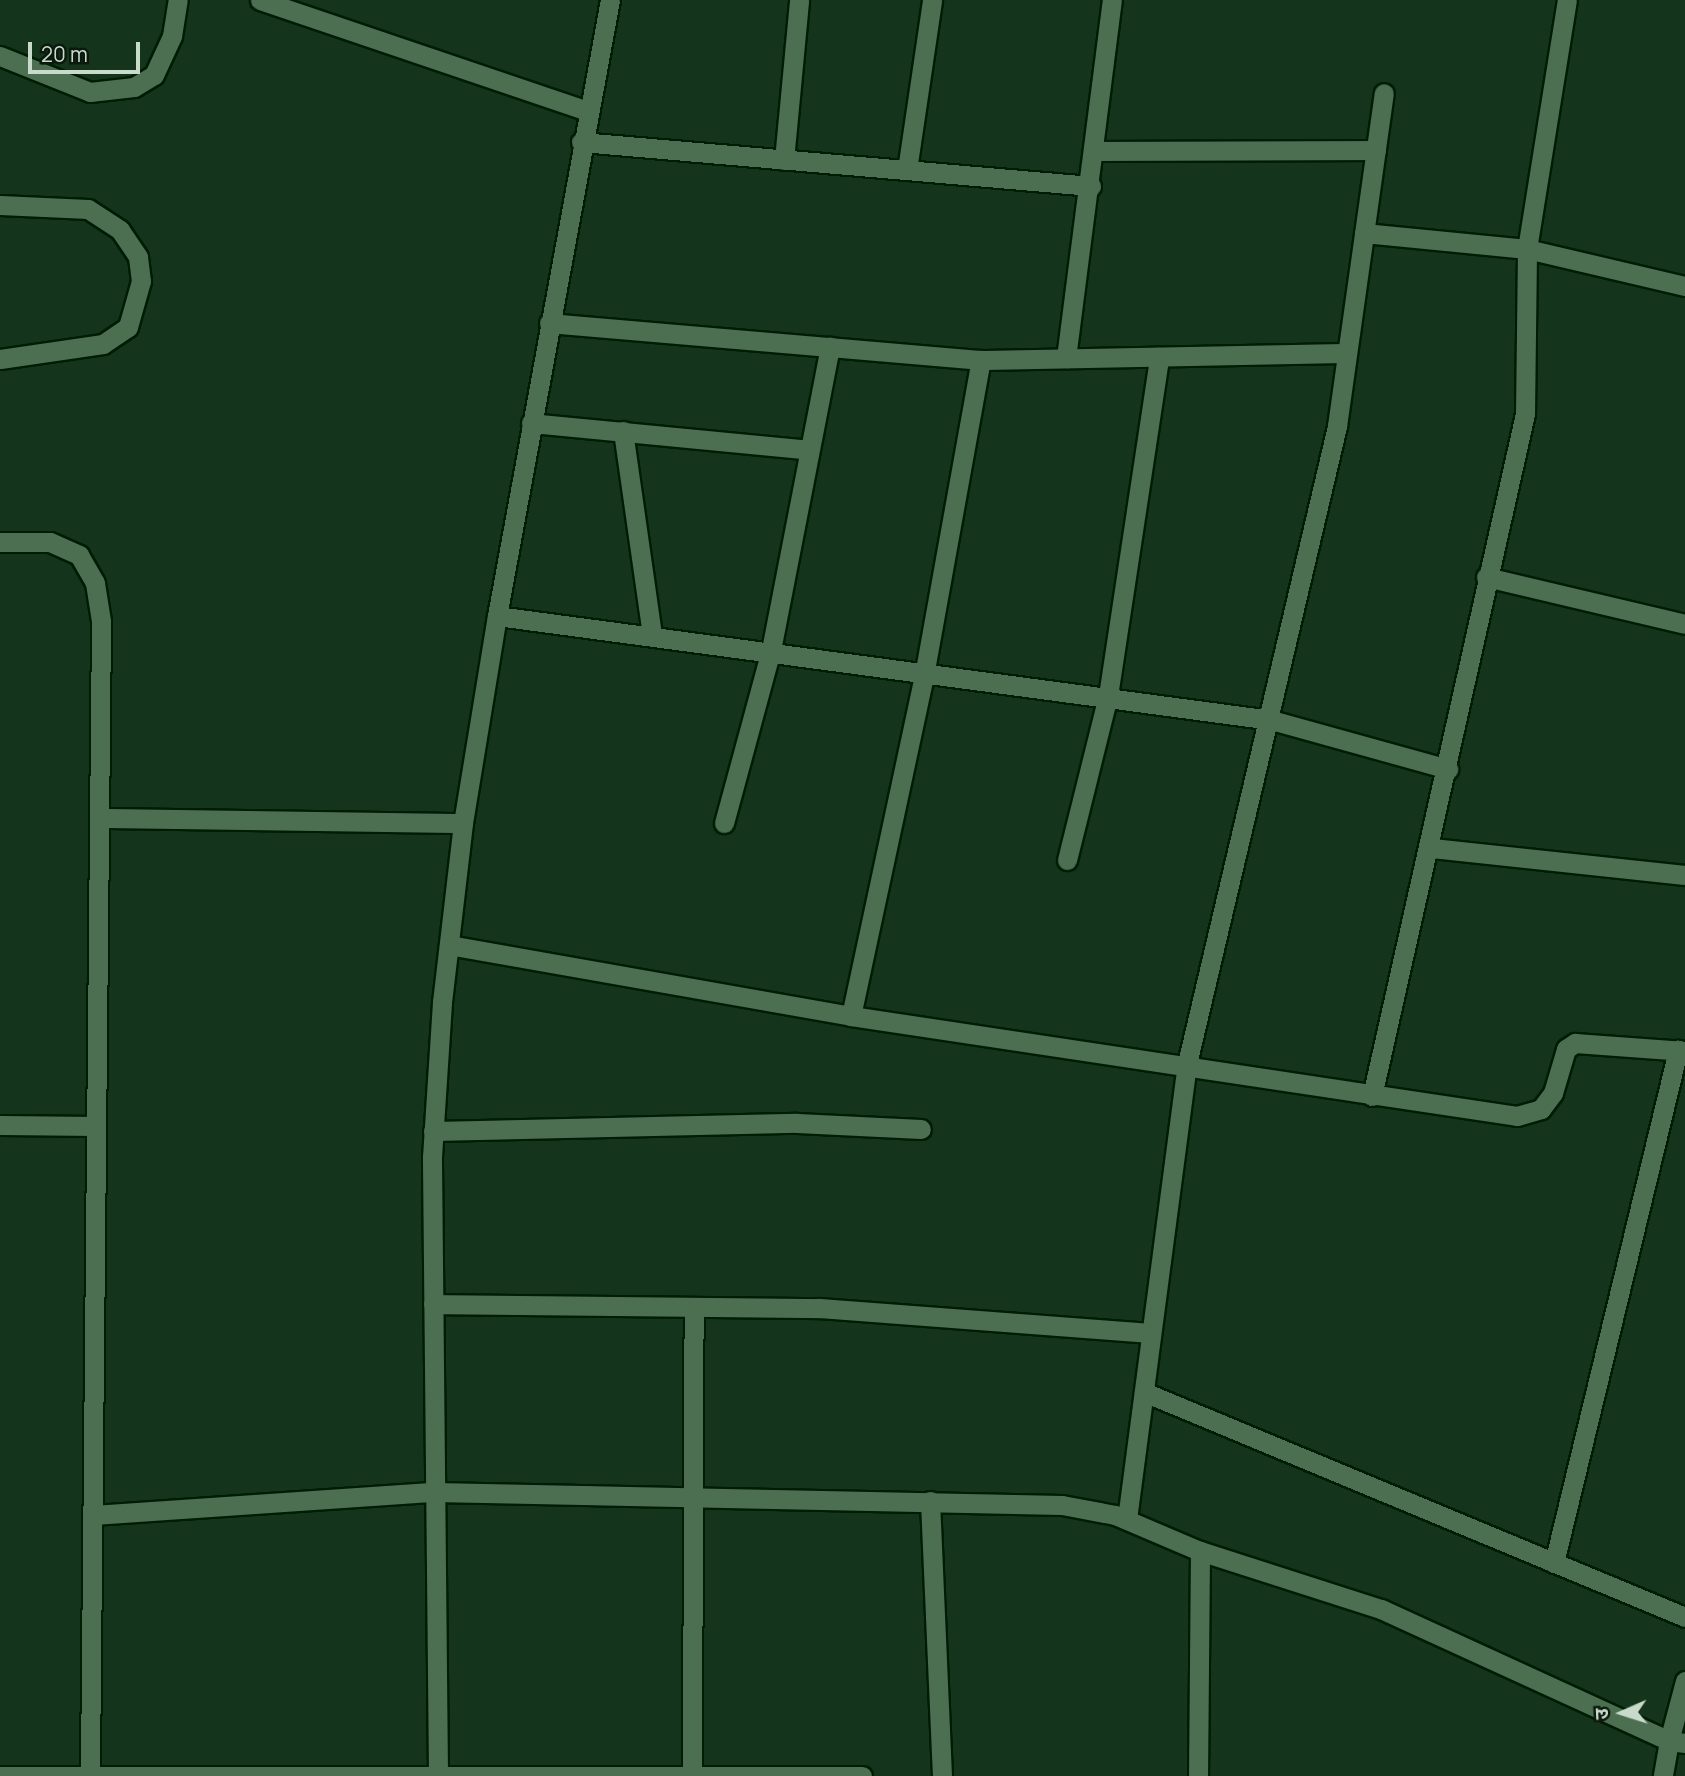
<!DOCTYPE html>
<meta charset="utf-8">
<style>
body{margin:0}
#map{position:relative;width:1685px;height:1776px;overflow:hidden;background:#14351c;font-family:Manrope,"Noto Sans Devanagari",sans-serif}
div>[style]{position:absolute}
.roads{filter:drop-shadow(2px 0 #001c05) drop-shadow(-2px 0 #001c05) drop-shadow(0 2px #001c05) drop-shadow(0 -2px #001c05)}
.minor>*{height:19px;margin:-9.5px;padding:0 9.5px;transform-origin:9.5px;border-radius:9.5px;background:#4c6f52}
span{translate:-50% -50%;white-space:nowrap;text-align:center;line-height:1.15;-webkit-text-stroke:6px #0b190e;paint-order:stroke}
.north{position:absolute;left:1587px;top:1678px;width:70px;height:70px;-webkit-text-stroke:5px #0b190e;paint-order:stroke;rotate:267deg;font-size:19px;font-weight:700;line-height:28px;text-align:center;color:#c8dbca}
.north::after{content:'';display:block;margin:auto;width:24px;height:32px;background:#c8dbca;clip-path:polygon(50% 0,100% 100%,50% 72%,0 100%)}
.scale{position:absolute;left:28px;top:42px;width:112px;height:32px;box-sizing:border-box;border:4px solid #c8dbca;border-top:0;padding-left:9px;font-size:21px;line-height:24px;white-space:nowrap;color:#c8dbca;-webkit-text-stroke:5px #0b190e;paint-order:stroke}
</style>
<div id="map">
<div class="roads">
<div class="minor">
<div style="left:260px;top:0;width:345px;rotate:18.7deg"></div>
<div style="left:0;top:56px;width:97px;rotate:21.8deg"></div>
<div style="left:90px;top:92px;width:44px;rotate:-6.5deg"></div>
<div style="left:134px;top:87px;width:23px;rotate:-31deg"></div>
<div style="left:154px;top:75px;width:43px;rotate:-65.2deg"></div>
<div style="left:172px;top:36px;width:36px;rotate:-81deg"></div>
<div style="left:581px;top:142px;width:512px;rotate:4.93deg"></div>
<div style="left:1096px;top:151px;width:280px;rotate:-0.2deg"></div>
<div style="left:784px;top:160px;width:161px;rotate:-84.6deg"></div>
<div style="left:907px;top:170px;width:172px;rotate:-81.6deg"></div>
<div style="left:0;top:205px;width:88px;rotate:2.6deg"></div>
<div style="left:88px;top:209px;width:38px;rotate:33deg"></div>
<div style="left:120px;top:230px;width:32px;rotate:56deg"></div>
<div style="left:138px;top:257px;width:24px;rotate:83deg"></div>
<div style="left:141px;top:281px;width:48px;rotate:105.8deg"></div>
<div style="left:128px;top:327px;width:30px;rotate:146deg"></div>
<div style="left:103px;top:344px;width:104px;rotate:171.7deg"></div>
<div style="left:1364px;top:233px;width:164px;rotate:5.6deg"></div>
<div style="left:1527px;top:249px;width:162px;rotate:13.2deg"></div>
<div style="left:549px;top:323px;width:434px;rotate:4.9deg"></div>
<div style="left:981px;top:360px;width:366px;rotate:-1.1deg"></div>
<div style="left:1066px;top:358px;width:361px;rotate:-82.7deg"></div>
<div style="left:531px;top:423px;width:279px;rotate:5.5deg"></div>
<div style="left:623px;top:431px;width:205px;rotate:81.9deg"></div>
<div style="left:0;top:542px;width:50px"></div>
<div style="left:50px;top:542px;width:32px;rotate:24deg"></div>
<div style="left:79px;top:555px;width:32px;rotate:60deg"></div>
<div style="left:95px;top:583px;width:39px;rotate:81deg"></div>
<div style="left:101px;top:622px;width:1153px;rotate:90.55deg"></div>
<div style="left:1486px;top:577px;width:204px;rotate:13.3deg"></div>
<div style="left:497px;top:616px;width:781px;rotate:7.65deg"></div>
<div style="left:1271px;top:720px;width:184px;rotate:15.5deg"></div>
<div style="left:99px;top:818px;width:364px;rotate:0.8deg"></div>
<div style="left:724px;top:823px;width:179px;rotate:-74.8deg"></div>
<div style="left:771px;top:650px;width:309px;rotate:-79deg"></div>
<div style="left:1432px;top:848px;width:254px;rotate:6.1deg"></div>
<div style="left:1067px;top:860px;width:169px;rotate:-76deg"></div>
<div style="left:1108px;top:696px;width:343px;rotate:-81.4deg"></div>
<div style="left:449px;top:945px;width:408px;rotate:10deg"></div>
<div style="left:851px;top:1016px;width:673px;rotate:8.54deg"></div>
<div style="left:1517px;top:1116px;width:25px;rotate:-16deg"></div>
<div style="left:1541px;top:1109px;width:20px;rotate:-53deg"></div>
<div style="left:1553px;top:1093px;width:46px;rotate:-73.5deg"></div>
<div style="left:1566px;top:1049px;width:11px;rotate:-34deg"></div>
<div style="left:1575px;top:1043px;width:110px;rotate:4.2deg"></div>
<div style="left:851px;top:1016px;width:354px;rotate:-77.9deg"></div>
<div style="left:925px;top:670px;width:315px;rotate:-79.8deg"></div>
<div style="left:1372px;top:1096px;width:699px;rotate:-77.36deg"></div>
<div style="left:1525px;top:414px;width:165px;rotate:-89.3deg"></div>
<div style="left:1527px;top:249px;width:252px;rotate:-80.9deg"></div>
<div style="left:0;top:1125px;width:96px;rotate:0.6deg"></div>
<div style="left:433px;top:1131px;width:364px;rotate:-1.3deg"></div>
<div style="left:797px;top:1123px;width:124px;rotate:2.8deg"></div>
<div style="left:433px;top:1304px;width:386px;rotate:0.6deg"></div>
<div style="left:819px;top:1308px;width:333px;rotate:4.3deg"></div>
<div style="left:1144px;top:1392px;width:586px;rotate:22.58deg"></div>
<div style="left:930px;top:1501px;width:275px;rotate:87.5deg"></div>
<div style="left:93px;top:1515px;width:342px;rotate:-3.9deg"></div>
<div style="left:434px;top:1492px;width:628px;rotate:1.19deg"></div>
<div style="left:1062px;top:1505px;width:54px;rotate:10.7deg"></div>
<div style="left:1115px;top:1515px;width:92px;rotate:23deg"></div>
<div style="left:1200px;top:1551px;width:225px;rotate:90.5deg"></div>
<div style="left:1127px;top:1519px;width:455px;rotate:-82.5deg"></div>
<div style="left:1186px;top:1068px;width:660px;rotate:-76.76deg"></div>
<div style="left:1337px;top:426px;width:336px;rotate:-82deg"></div>
<div style="left:1200px;top:1551px;width:190px;rotate:17.8deg"></div>
<div style="left:1381px;top:1609px;width:317px;rotate:24.6deg"></div>
<div style="left:1669px;top:1741px;width:36px;rotate:100deg"></div>
<div style="left:1554px;top:1563px;width:528px;rotate:-76.41deg"></div>
<div style="left:1685px;top:1681px;width:62px;rotate:104.9deg"></div>
<div style="left:1669px;top:1741px;width:16px;rotate:7deg"></div>
<div style="left:438px;top:1775px;width:618px;rotate:-90.56deg"></div>
<div style="left:432px;top:1157px;width:155px;rotate:-86.3deg"></div>
<div style="left:442px;top:1002px;width:180px;rotate:-83.3deg"></div>
<div style="left:463px;top:823px;width:210px;rotate:-80.7deg"></div>
<div style="left:497px;top:616px;width:626px;rotate:-79.61deg"></div>
<div style="left:692px;top:1775px;width:468px;rotate:-89.8deg"></div>
<div style="left:0;top:1776px;width:862px"></div>
</div>
</div>
<div class="north">उ</div>
<div class="scale">20 m</div>
</div>
